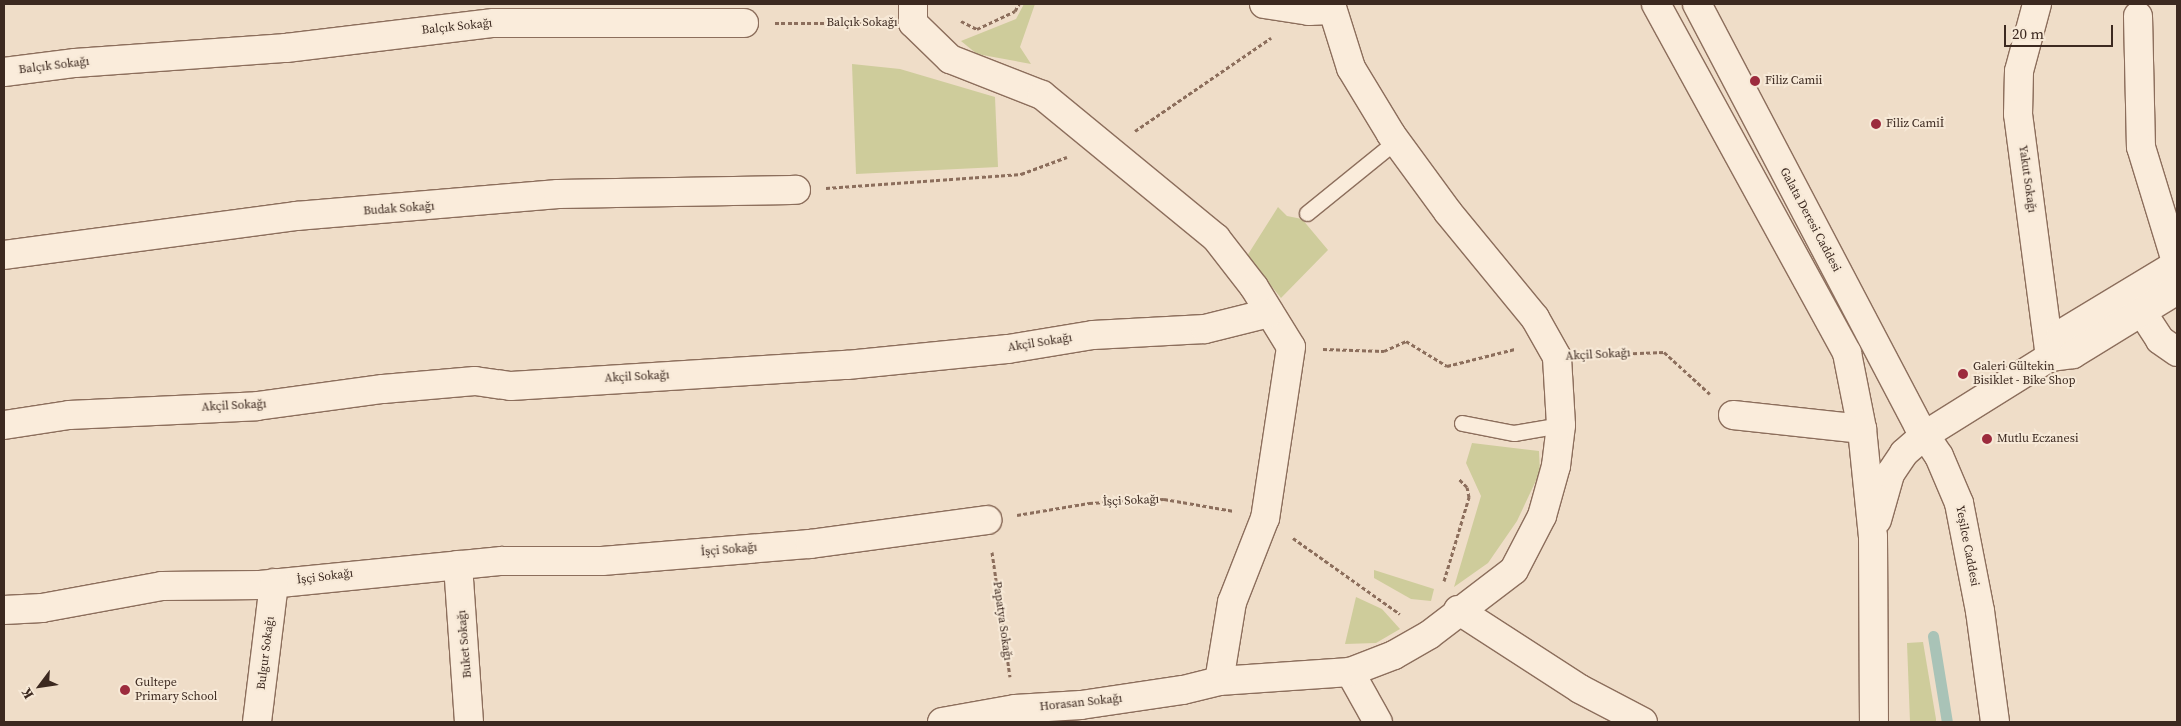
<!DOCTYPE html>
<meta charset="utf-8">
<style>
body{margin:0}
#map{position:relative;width:2181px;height:726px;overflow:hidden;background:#efddc8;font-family:"Source Serif 4",serif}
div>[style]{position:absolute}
.green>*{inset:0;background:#cecc9b}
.stream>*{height:11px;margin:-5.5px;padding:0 5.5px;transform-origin:5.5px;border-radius:5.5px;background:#a9c3b7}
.path>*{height:3px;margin-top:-1.5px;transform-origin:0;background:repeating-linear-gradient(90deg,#8c6e5c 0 4px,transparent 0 6.5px)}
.roads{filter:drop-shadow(1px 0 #8c6e5c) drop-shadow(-1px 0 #8c6e5c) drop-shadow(0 1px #8c6e5c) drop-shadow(0 -1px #8c6e5c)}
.service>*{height:15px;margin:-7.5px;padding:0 7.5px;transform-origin:7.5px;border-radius:7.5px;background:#faecdb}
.minor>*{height:28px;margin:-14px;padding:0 14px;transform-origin:14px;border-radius:14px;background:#faecdb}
.tertiary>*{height:28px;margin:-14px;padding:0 14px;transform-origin:14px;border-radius:14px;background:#faecdb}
.secondary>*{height:28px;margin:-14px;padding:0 14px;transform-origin:14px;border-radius:14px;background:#faecdb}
.dots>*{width:14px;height:14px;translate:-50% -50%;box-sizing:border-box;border:2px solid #f7e9d7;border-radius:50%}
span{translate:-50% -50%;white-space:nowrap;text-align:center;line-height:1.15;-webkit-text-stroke:4px #f7e9d7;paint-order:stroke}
.street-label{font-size:12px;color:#3c2920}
.poi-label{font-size:12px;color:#3c2920}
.left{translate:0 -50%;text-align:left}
.frame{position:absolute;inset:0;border:5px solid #3c2920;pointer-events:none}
.north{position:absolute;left:15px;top:661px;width:50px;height:50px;-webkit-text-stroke:4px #f7e9d7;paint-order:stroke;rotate:239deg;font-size:14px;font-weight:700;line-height:20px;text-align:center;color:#3c2920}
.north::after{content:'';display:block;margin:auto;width:18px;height:22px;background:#3c2920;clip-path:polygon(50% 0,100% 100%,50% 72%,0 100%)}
.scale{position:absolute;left:2004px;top:25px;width:109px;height:22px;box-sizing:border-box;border:2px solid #3c2920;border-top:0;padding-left:6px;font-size:15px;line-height:18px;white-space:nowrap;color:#3c2920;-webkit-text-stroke:4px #f7e9d7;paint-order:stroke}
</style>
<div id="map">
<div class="green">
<div style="clip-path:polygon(1024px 4px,1035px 4px,1020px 47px,1031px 64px,977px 54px,961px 41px,1016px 19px)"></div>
<div style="clip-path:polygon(852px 64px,900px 69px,995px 97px,998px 167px,856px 174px)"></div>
<div style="clip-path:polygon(1278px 207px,1287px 216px,1302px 219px,1328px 250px,1281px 298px,1247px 256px)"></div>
<div style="clip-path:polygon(1472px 443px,1539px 451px,1540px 472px,1517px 521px,1488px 563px,1454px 587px,1481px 496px,1466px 463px)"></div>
<div style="clip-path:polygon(1374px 570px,1434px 589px,1431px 601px,1411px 599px,1374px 578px)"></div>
<div style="clip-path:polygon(1356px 597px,1382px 609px,1400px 629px,1376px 643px,1345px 644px)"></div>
<div style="clip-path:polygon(1923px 642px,1936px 719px,1936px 722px,1910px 722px,1907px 643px)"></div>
</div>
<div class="stream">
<div style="left:1933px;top:636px;width:87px;rotate:80.8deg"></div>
</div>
<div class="path">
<div style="left:961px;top:21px;width:18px;rotate:27deg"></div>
<div style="left:977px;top:29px;width:42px;rotate:-25.3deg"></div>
<div style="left:1015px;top:11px;width:8px;rotate:-60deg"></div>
<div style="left:775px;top:23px;width:106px"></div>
<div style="left:1135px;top:131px;width:165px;rotate:-34.4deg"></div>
<div style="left:826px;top:188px;width:196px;rotate:-4.1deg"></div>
<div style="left:1021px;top:174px;width:49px;rotate:-20.3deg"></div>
<div style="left:1323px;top:349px;width:61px;rotate:1.9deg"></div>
<div style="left:1384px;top:351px;width:24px;rotate:-24deg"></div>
<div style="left:1406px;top:341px;width:48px;rotate:31.4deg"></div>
<div style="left:1447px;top:366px;width:70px;rotate:-14deg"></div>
<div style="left:1588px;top:355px;width:76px;rotate:-2.3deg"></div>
<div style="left:1664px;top:352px;width:62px;rotate:42.4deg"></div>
<div style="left:1017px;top:515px;width:73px;rotate:-9.5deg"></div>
<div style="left:1089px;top:503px;width:75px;rotate:-3.1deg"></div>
<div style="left:1164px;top:499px;width:71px;rotate:9.7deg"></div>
<div style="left:1293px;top:538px;width:131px;rotate:35.4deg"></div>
<div style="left:992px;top:552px;width:126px;rotate:81.8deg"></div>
<div style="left:1444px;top:581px;width:88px;rotate:-73.4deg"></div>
<div style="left:1469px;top:497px;width:10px;rotate:-101deg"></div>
<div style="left:1467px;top:487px;width:11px;rotate:-135deg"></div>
</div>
<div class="roads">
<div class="service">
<div style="left:1307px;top:213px;width:114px;rotate:-39deg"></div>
<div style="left:1462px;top:423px;width:53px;rotate:10.9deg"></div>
<div style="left:1514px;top:433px;width:48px;rotate:-9.7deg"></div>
</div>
<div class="minor">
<div style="left:913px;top:4px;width:19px;rotate:90deg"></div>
<div style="left:913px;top:23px;width:52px;rotate:44.2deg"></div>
<div style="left:950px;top:59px;width:99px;rotate:21.4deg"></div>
<div style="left:1042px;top:95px;width:225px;rotate:39.4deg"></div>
<div style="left:1216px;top:238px;width:62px;rotate:52.2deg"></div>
<div style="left:1254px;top:287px;width:70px;rotate:58.3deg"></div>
<div style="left:1291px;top:347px;width:173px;rotate:98.6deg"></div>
<div style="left:1265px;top:518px;width:90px;rotate:111.4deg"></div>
<div style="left:1232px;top:602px;width:80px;rotate:99.3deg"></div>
<div style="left:1264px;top:4px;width:46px;rotate:8.8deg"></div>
<div style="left:1309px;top:11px;width:21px;rotate:-3deg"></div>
<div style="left:2037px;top:4px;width:69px;rotate:105deg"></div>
<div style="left:2019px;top:71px;width:43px;rotate:91.3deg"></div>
<div style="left:2018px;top:114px;width:245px;rotate:82.5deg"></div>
<div style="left:2138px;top:16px;width:131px;rotate:88.7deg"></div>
<div style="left:2141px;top:147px;width:123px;rotate:73deg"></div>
<div style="left:4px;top:72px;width:72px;rotate:-7.2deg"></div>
<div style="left:75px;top:63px;width:212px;rotate:-4.1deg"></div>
<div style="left:286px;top:48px;width:209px;rotate:-6.9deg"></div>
<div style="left:494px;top:23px;width:250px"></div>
<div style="left:4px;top:255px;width:295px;rotate:-7.6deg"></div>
<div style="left:296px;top:216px;width:263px;rotate:-4.8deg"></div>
<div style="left:558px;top:194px;width:238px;rotate:-1deg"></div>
<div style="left:2142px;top:312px;width:33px;rotate:57deg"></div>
<div style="left:2160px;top:340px;width:21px;rotate:35deg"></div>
<div style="left:1733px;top:415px;width:130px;rotate:6.2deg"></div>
<div style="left:4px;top:425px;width:66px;rotate:-8.7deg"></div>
<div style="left:69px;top:415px;width:188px;rotate:-2.7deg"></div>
<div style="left:257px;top:406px;width:127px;rotate:-7.7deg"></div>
<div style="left:383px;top:389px;width:92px;rotate:-5deg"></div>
<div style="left:475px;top:381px;width:36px;rotate:8deg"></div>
<div style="left:511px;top:386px;width:337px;rotate:-3.6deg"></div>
<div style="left:847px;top:365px;width:162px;rotate:-5.7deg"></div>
<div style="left:1008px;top:349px;width:86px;rotate:-9.4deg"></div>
<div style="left:1093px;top:335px;width:112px;rotate:-3.1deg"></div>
<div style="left:1205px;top:329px;width:66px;rotate:-14deg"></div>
<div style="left:458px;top:565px;width:157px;rotate:86deg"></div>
<div style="left:4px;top:610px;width:38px;rotate:-3deg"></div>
<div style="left:42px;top:608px;width:122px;rotate:-10.4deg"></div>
<div style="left:162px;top:586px;width:98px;rotate:-0.6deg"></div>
<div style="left:260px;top:585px;width:243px;rotate:-5.7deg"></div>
<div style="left:502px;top:561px;width:100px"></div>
<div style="left:602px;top:561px;width:209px;rotate:-4.7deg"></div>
<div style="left:810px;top:544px;width:179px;rotate:-7.7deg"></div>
<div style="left:1458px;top:610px;width:145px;rotate:32.9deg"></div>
<div style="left:1580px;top:689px;width:71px;rotate:27.6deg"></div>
<div style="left:1350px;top:672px;width:57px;rotate:60.8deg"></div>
<div style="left:257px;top:722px;width:140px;rotate:-83deg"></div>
<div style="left:942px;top:722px;width:74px;rotate:-10.1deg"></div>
<div style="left:1015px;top:709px;width:66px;rotate:-3.5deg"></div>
<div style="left:1081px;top:705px;width:103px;rotate:-8.4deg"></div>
<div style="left:1183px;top:690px;width:37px;rotate:-14deg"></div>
<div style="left:1219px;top:681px;width:131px;rotate:-3.9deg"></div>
<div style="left:1350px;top:672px;width:47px;rotate:-21.1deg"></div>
<div style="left:1394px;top:655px;width:40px;rotate:-29.7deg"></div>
<div style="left:1429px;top:635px;width:107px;rotate:-37.4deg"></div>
<div style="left:1514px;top:570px;width:61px;rotate:-62.6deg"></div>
<div style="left:1542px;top:516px;width:52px;rotate:-74.4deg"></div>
<div style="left:1556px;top:466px;width:41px;rotate:-83deg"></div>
<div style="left:1561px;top:425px;width:68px;rotate:-93.4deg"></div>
<div style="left:1557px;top:357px;width:45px;rotate:-119.4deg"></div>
<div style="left:1535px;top:318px;width:137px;rotate:-129.4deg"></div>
<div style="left:1448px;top:212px;width:97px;rotate:-126.2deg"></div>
<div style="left:1391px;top:134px;width:77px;rotate:-121.2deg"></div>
<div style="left:1351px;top:68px;width:67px;rotate:-107.4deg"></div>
</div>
<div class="tertiary">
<div style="left:2050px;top:357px;width:25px;rotate:-64deg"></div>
<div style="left:2061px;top:334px;width:135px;rotate:-31.1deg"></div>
<div style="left:1925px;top:435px;width:147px;rotate:-32deg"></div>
<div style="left:2050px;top:357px;width:23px;rotate:-7deg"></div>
<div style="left:2073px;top:354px;width:122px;rotate:-31.6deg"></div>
</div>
<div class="secondary">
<div style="left:1656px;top:4px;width:398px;rotate:61.3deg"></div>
<div style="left:1847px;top:353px;width:77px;rotate:78.8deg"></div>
<div style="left:1862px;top:429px;width:109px;rotate:84.2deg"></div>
<div style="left:1873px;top:537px;width:185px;rotate:89.7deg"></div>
<div style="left:1697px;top:4px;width:475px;rotate:62.3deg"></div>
<div style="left:1918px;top:425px;width:37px;rotate:56deg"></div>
<div style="left:1939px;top:456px;width:51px;rotate:66.9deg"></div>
<div style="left:1959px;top:503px;width:110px;rotate:79deg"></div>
<div style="left:1980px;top:611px;width:112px;rotate:82.3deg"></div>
<div style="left:1877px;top:520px;width:48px;rotate:-74.2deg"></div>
<div style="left:1890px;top:474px;width:25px;rotate:-56deg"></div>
<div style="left:1904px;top:453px;width:28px;rotate:-41deg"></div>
</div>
</div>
<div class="dots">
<div style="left:1755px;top:81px;background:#9c2b3d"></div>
<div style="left:1876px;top:124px;background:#9c2b3d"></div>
<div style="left:1963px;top:374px;background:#9c2b3d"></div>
<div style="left:1987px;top:439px;background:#9c2b3d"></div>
<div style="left:125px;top:690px;background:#9c2b3d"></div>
</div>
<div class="street-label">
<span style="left:862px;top:23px">Balçık Sokağı</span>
<span style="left:457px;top:27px;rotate:-6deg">Balçık Sokağı</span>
<span style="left:54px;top:66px;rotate:-7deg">Balçık Sokağı</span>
<span style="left:2027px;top:179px;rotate:82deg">Yakut Sokağı</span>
<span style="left:399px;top:209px;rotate:-4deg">Budak Sokağı</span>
<span style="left:1810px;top:220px;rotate:62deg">Galata Deresi Caddesi</span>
<span style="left:1040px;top:343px;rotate:-9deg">Akçil Sokağı</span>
<span style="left:1598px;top:355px;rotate:-3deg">Akçil Sokağı</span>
<span style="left:637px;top:377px;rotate:-3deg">Akçil Sokağı</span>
<span style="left:234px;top:406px;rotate:-3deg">Akçil Sokağı</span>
<span style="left:1131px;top:501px;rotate:-3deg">İşçi Sokağı</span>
<span style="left:1967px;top:546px;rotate:79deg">Yeşilce Caddesi</span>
<span style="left:729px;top:550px;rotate:-5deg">İşçi Sokağı</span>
<span style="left:325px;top:577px;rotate:-7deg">İşçi Sokağı</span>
<span style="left:1002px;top:621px;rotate:82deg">Papatya Sokağı</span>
<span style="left:465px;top:644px;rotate:-95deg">Buket Sokağı</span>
<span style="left:266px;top:653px;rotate:-83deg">Bulgur Sokağı</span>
<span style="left:1081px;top:703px;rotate:-6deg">Horasan Sokağı</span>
</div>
<div class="poi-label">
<span class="left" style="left:1765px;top:81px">Filiz Camii</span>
<span class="left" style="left:1886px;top:124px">Filiz Camiİ</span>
<span class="left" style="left:1973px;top:374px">Galeri Gültekin<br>Bisiklet - Bike Shop</span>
<span class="left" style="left:1997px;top:439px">Mutlu Eczanesi</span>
<span class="left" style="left:135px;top:690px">Gultepe<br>Primary School</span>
</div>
<div class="frame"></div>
<div class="north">K</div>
<div class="scale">20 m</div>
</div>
